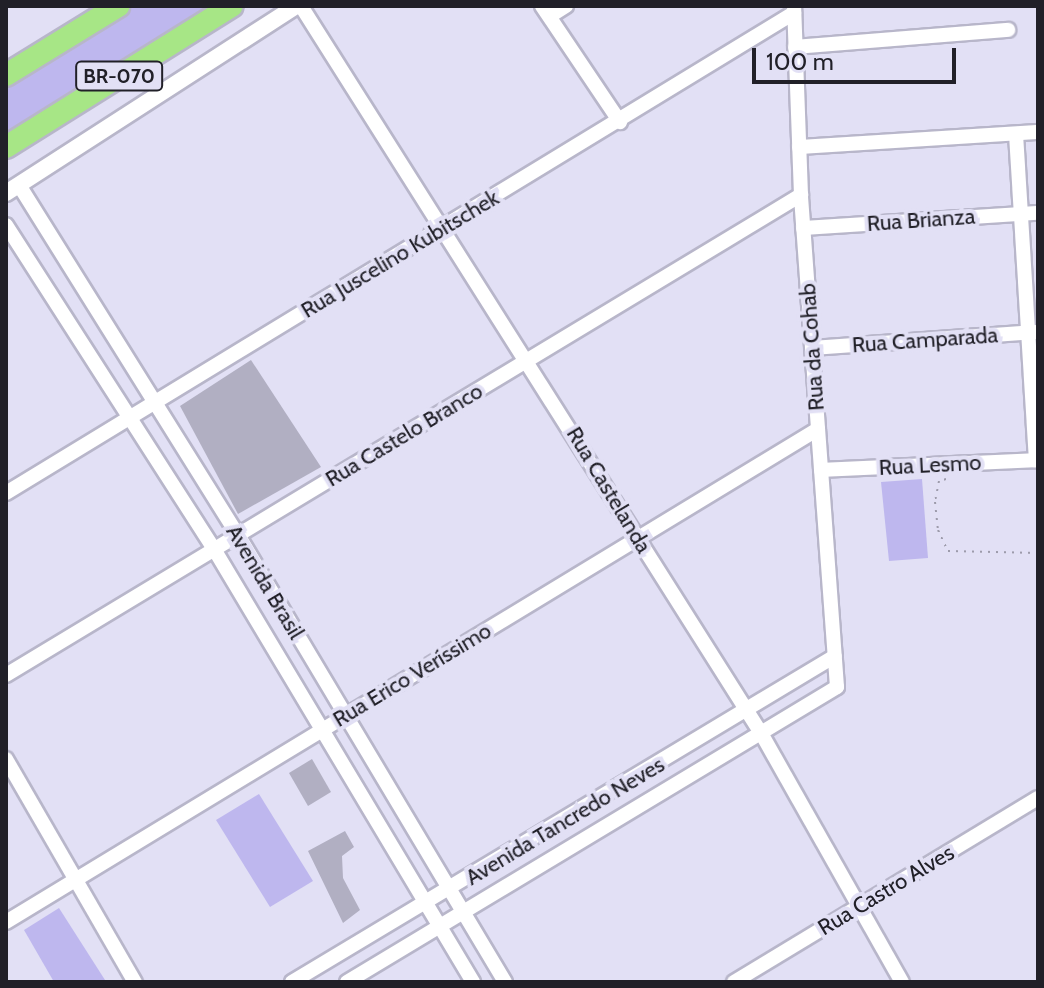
<!DOCTYPE html>
<meta charset="utf-8">
<style>
body{margin:0}
#map{position:relative;width:1044px;height:988px;overflow:hidden;background:#e2e0f5;font-family:Cabin,sans-serif}
div>[style]{position:absolute}
.green>*{inset:0;background:#beb7ee}
.building>*{inset:0;background:#b1afc2}
.path>*{height:2px;margin-top:-1px;transform-origin:0;background:repeating-linear-gradient(90deg,#9d9bab 0 2px,transparent 0 8px)}
.roads{filter:drop-shadow(2px 0 #b8b6ca) drop-shadow(-2px 0 #b8b6ca) drop-shadow(0 2px #b8b6ca) drop-shadow(0 -2px #b8b6ca)}
.minor>*{height:14px;margin:-7px;padding:0 7px;transform-origin:7px;border-radius:7px;background:#fff}
.tertiary>*{height:16px;margin:-8px;padding:0 8px;transform-origin:8px;border-radius:8px;background:#fff}
.trunk>*{height:22px;margin:-11px;padding:0 11px;transform-origin:11px;border-radius:11px;background:#a7e686}
span{translate:-50% -50%;white-space:nowrap;text-align:center;line-height:1.15;-webkit-text-stroke:8px #e2e0f5;paint-order:stroke}
.shield-label span{padding:2px 6px;background:#e2e0f5;border:2px solid;border-radius:6px;-webkit-text-stroke-width:0}
.shield-label{font-size:20px;color:#212028;font-weight:700}
.street-label{font-size:22px;color:#212028}
.frame{position:absolute;inset:0;border:8px solid #212028;pointer-events:none}
.scale{position:absolute;left:752px;top:48px;width:204px;height:36px;box-sizing:border-box;border:4px solid #212028;border-top:0;padding-left:10px;font-size:24px;line-height:28px;white-space:nowrap;color:#212028;-webkit-text-stroke:6px #e2e0f5;paint-order:stroke}
</style>
<div id="map">
<div class="green">
<div style="clip-path:polygon(133px 6px,211px 6px,6px 134px,6px 84px)"></div>
<div style="clip-path:polygon(922px 479px,928px 558px,889px 561px,881px 482px)"></div>
<div style="clip-path:polygon(259px 794px,313px 881px,270px 907px,216px 820px)"></div>
<div style="clip-path:polygon(59px 908px,105px 980px,54px 982px,24px 930px)"></div>
</div>
<div class="building">
<div style="clip-path:polygon(251px 360px,321px 467px,238px 514px,180px 406px)"></div>
<div style="clip-path:polygon(312px 759px,331px 792px,308px 806px,289px 773px)"></div>
<div style="clip-path:polygon(345px 831px,354px 847px,342px 856px,343px 878px,360px 910px,343px 923px,308px 851px)"></div>
</div>
<div class="path">
<div style="left:946px;top:479px;width:7px;rotate:164deg"></div>
<div style="left:939px;top:481px;width:21px;rotate:101deg"></div>
<div style="left:935px;top:502px;width:28px;rotate:84deg"></div>
<div style="left:938px;top:530px;width:23px;rotate:65deg"></div>
<div style="left:948px;top:551px;width:90px;rotate:1.3deg"></div>
</div>
<div class="roads">
<div class="minor">
<div style="left:301px;top:6px;width:860px;rotate:57.68deg"></div>
<div style="left:761px;top:733px;width:286px;rotate:60.5deg"></div>
<div style="left:542px;top:6px;width:140px;rotate:56.1deg"></div>
<div style="left:550px;top:16px;width:19px;rotate:-32deg"></div>
<div style="left:795px;top:47px;width:214px;rotate:-4.6deg"></div>
<div style="left:1016px;top:134px;width:327px;rotate:86.5deg"></div>
<div style="left:799px;top:147px;width:239px;rotate:-3.6deg"></div>
<div style="left:19px;top:185px;width:413px;rotate:58deg"></div>
<div style="left:238px;top:535px;width:521px;rotate:59.15deg"></div>
<div style="left:6px;top:225px;width:385px;rotate:57.3deg"></div>
<div style="left:214px;top:549px;width:505px;rotate:59.11deg"></div>
<div style="left:803px;top:228px;width:235px;rotate:-3.7deg"></div>
<div style="left:812px;top:348px;width:224px;rotate:-4.1deg"></div>
<div style="left:821px;top:470px;width:217px;rotate:-2.6deg"></div>
<div style="left:6px;top:493px;width:923px;rotate:-31.35deg"></div>
<div style="left:6px;top:675px;width:929px;rotate:-31.12deg"></div>
<div style="left:6px;top:759px;width:258px;rotate:60deg"></div>
<div style="left:6px;top:922px;width:950px;rotate:-31.26deg"></div>
<div style="left:292px;top:982px;width:633px;rotate:-30.98deg"></div>
<div style="left:347px;top:982px;width:572px;rotate:-31.05deg"></div>
<div style="left:837px;top:687px;width:493px;rotate:-94.2deg"></div>
<div style="left:801px;top:195px;width:189px;rotate:-92.1deg"></div>
<div style="left:734px;top:982px;width:355px;rotate:-31.2deg"></div>
</div>
<div class="tertiary">
<div style="left:6px;top:193px;width:345px;rotate:-32.8deg"></div>
</div>
<div class="trunk">
<div style="left:6px;top:75px;width:132px;rotate:-31.6deg"></div>
<div style="left:6px;top:147px;width:266px;rotate:-32deg"></div>
</div>
</div>
<div class="shield-label">
<span style="left:119px;top:76px">BR-070</span>
</div>
<div class="street-label">
<span style="left:921px;top:220px;rotate:-4deg">Rua Brianza</span>
<span style="left:400px;top:254px;rotate:-31deg">Rua Juscelino Kubitschek</span>
<span style="left:925px;top:340px;rotate:-4deg">Rua Camparada</span>
<span style="left:812px;top:347px;rotate:-94deg">Rua da Cohab</span>
<span style="left:404px;top:435px;rotate:-31deg">Rua Castelo Branco</span>
<span style="left:930px;top:465px;rotate:-3deg">Rua Lesmo</span>
<span style="left:609px;top:490px;rotate:59deg">Rua Castelanda</span>
<span style="left:265px;top:582px;rotate:59deg">Avenida Brasil</span>
<span style="left:412px;top:675px;rotate:-31deg">Rua Erico Veríssimo</span>
<span style="left:565px;top:821px;rotate:-31deg">Avenida Tancredo Neves</span>
<span style="left:886px;top:890px;rotate:-31deg">Rua Castro Alves</span>
</div>
<div class="frame"></div>
<div class="scale">100 m</div>
</div>
